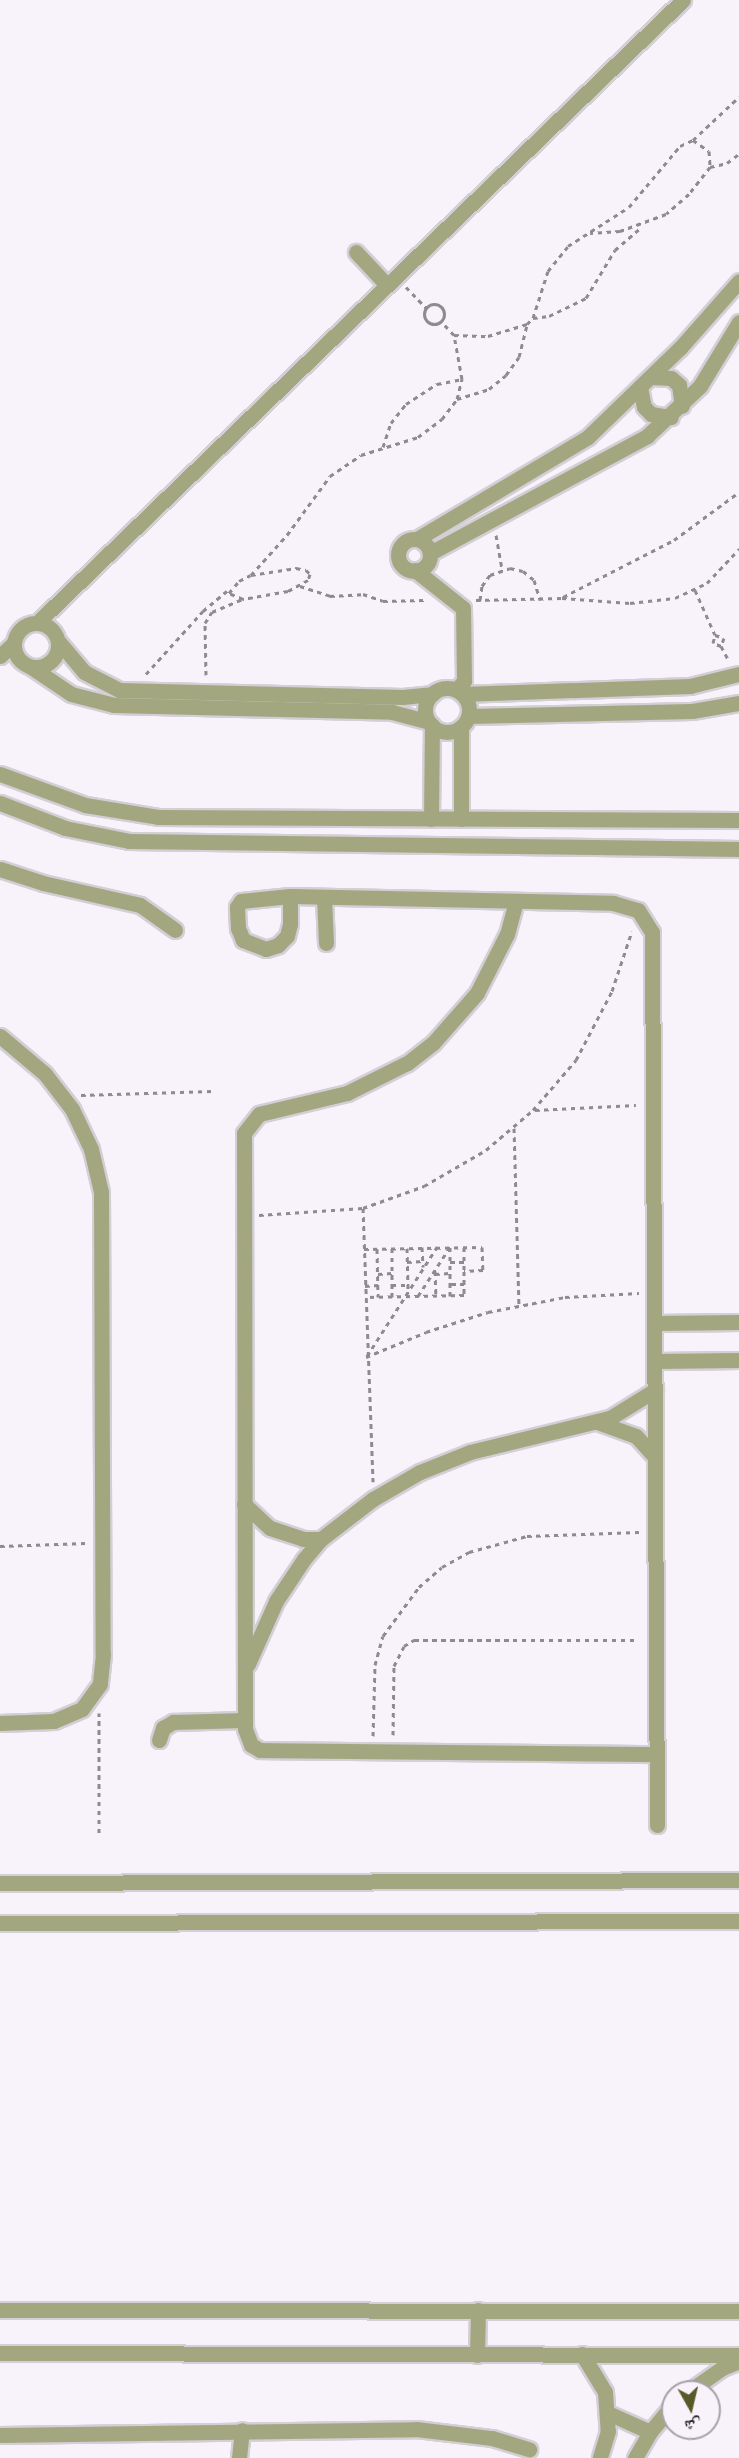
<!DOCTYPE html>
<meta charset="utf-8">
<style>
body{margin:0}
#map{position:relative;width:739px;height:2458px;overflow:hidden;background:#f8f2fb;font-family:Lato,"Noto Naskh Arabic",sans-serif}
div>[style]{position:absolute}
.path>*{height:3px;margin-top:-1.5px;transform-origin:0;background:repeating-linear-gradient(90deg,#8e8a90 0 4.5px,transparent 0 9px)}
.path>.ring{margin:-1.5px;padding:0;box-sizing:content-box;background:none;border:3px solid #8e8a90;border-radius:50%}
.roads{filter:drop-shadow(2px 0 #d4ced6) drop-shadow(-2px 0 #d4ced6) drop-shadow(0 2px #d4ced6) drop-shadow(0 -2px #d4ced6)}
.minor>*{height:15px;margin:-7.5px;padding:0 7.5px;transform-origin:7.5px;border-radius:7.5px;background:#a3a780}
.minor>.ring{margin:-7.5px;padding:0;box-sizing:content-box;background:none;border:15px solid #a3a780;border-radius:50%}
span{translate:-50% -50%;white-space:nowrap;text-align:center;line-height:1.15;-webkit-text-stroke:4.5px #f8f2fb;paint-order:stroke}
.north{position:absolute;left:661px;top:2380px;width:60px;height:60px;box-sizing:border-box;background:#f8f2fb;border:2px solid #a7a2a9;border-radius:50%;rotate:172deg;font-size:16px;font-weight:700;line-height:24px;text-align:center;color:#2e2b2f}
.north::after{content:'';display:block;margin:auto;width:21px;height:27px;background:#575a28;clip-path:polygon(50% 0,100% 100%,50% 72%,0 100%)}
</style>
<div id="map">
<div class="path">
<div style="left:693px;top:140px;width:63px;rotate:-43.1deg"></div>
<div style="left:710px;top:167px;width:17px;rotate:-13deg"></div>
<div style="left:727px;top:163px;width:15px;rotate:-37deg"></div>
<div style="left:406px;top:287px;width:29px;rotate:46deg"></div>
<div class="ring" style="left:424px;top:304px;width:17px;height:17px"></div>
<div style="left:533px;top:318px;width:16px;rotate:-7deg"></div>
<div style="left:549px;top:316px;width:41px;rotate:-25.9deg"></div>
<div style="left:586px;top:298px;width:56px;rotate:-58.9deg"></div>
<div style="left:615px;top:250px;width:35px;rotate:-41deg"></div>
<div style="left:454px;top:335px;width:34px;rotate:2deg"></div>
<div style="left:488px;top:336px;width:41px;rotate:-17.1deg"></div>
<div style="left:527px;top:324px;width:8px;rotate:-45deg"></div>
<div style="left:533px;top:318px;width:49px;rotate:-72.3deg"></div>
<div style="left:548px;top:271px;width:32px;rotate:-51deg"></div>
<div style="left:568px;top:246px;width:72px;rotate:-32.6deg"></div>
<div style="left:629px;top:207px;width:80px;rotate:-50.1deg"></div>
<div style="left:680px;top:146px;width:14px;rotate:-25deg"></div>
<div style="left:693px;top:140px;width:19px;rotate:35deg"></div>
<div style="left:709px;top:151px;width:16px;rotate:86deg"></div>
<div style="left:710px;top:167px;width:34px;rotate:128deg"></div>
<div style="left:689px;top:194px;width:30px;rotate:139deg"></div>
<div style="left:666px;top:214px;width:49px;rotate:159.7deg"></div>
<div style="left:620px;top:231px;width:30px;rotate:176deg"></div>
<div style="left:457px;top:399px;width:34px;rotate:-17deg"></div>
<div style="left:489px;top:389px;width:22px;rotate:-39deg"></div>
<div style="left:506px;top:375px;width:22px;rotate:-54deg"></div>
<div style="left:519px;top:357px;width:34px;rotate:-76deg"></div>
<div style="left:383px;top:447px;width:25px;rotate:-72deg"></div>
<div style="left:391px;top:423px;width:24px;rotate:-52deg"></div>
<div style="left:406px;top:404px;width:37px;rotate:-33deg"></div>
<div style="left:437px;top:384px;width:25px;rotate:-11deg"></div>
<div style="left:496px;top:535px;width:35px;rotate:80deg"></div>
<div style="left:296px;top:568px;width:10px;rotate:11deg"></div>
<div style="left:306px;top:570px;width:6px;rotate:45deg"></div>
<div style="left:310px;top:574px;width:6px;rotate:108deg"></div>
<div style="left:308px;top:580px;width:23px;rotate:151deg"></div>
<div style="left:288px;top:591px;width:46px;rotate:169.9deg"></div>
<div style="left:243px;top:599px;width:15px;rotate:-157deg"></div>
<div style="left:229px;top:593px;width:16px;rotate:-50deg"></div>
<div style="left:239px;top:581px;width:13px;rotate:-27deg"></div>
<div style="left:251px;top:575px;width:46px;rotate:-8.8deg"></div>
<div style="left:251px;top:575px;width:54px;rotate:-48deg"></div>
<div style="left:287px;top:535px;width:73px;rotate:-53.9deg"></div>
<div style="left:330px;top:476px;width:37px;rotate:-34deg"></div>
<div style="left:361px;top:455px;width:60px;rotate:-17.5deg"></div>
<div style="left:418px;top:437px;width:30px;rotate:-37deg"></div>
<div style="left:442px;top:419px;width:25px;rotate:-53deg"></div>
<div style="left:457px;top:399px;width:21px;rotate:-76deg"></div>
<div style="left:462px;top:379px;width:45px;rotate:-100.3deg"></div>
<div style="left:454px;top:335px;width:19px;rotate:-133deg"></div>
<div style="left:300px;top:586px;width:32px;rotate:18deg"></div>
<div style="left:330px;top:596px;width:33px;rotate:-3deg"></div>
<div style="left:363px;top:594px;width:21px;rotate:19deg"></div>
<div style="left:383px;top:601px;width:41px;rotate:-1.4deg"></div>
<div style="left:695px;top:590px;width:49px;rotate:66deg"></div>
<div style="left:563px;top:597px;width:125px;rotate:-27.2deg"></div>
<div style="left:674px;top:540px;width:81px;rotate:-36.4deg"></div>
<div style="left:476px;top:600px;width:86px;rotate:-1.3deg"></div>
<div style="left:562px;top:598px;width:68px;rotate:4.2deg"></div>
<div style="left:630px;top:603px;width:45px;rotate:-6.3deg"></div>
<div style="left:675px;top:598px;width:35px;rotate:-25deg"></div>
<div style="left:707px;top:583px;width:47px;rotate:-46.7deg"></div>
<div style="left:480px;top:600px;width:14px;rotate:-82deg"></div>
<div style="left:482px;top:586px;width:14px;rotate:-54deg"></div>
<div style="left:490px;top:575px;width:21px;rotate:-19deg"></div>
<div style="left:510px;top:568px;width:13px;rotate:13deg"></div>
<div style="left:523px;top:571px;width:14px;rotate:39deg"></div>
<div style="left:534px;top:580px;width:21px;rotate:73deg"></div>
<div style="left:721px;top:646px;width:9px;rotate:-159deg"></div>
<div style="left:713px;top:643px;width:8px;rotate:-76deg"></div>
<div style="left:715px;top:635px;width:9px;rotate:18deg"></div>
<div style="left:724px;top:638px;width:9px;rotate:111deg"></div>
<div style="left:721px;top:646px;width:17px;rotate:62deg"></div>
<div style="left:146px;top:674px;width:85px;rotate:-47.9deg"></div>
<div style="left:203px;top:611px;width:35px;rotate:-40deg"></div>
<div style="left:206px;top:675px;width:52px;rotate:-91.1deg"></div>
<div style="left:205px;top:623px;width:13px;rotate:-58deg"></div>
<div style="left:212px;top:612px;width:33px;rotate:-23deg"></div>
<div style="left:81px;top:1095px;width:132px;rotate:-1.7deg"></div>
<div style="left:535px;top:1110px;width:101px;rotate:-2.8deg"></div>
<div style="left:514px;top:1128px;width:177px;rotate:88.4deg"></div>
<div style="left:363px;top:1208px;width:274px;rotate:87.9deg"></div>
<div style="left:259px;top:1215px;width:104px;rotate:-3.9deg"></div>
<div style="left:363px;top:1208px;width:65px;rotate:-19.8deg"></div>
<div style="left:424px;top:1186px;width:72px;rotate:-30.1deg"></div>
<div style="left:486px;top:1150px;width:62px;rotate:-40.4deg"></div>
<div style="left:533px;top:1110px;width:66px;rotate:-49.3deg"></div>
<div style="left:576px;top:1060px;width:78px;rotate:-62.4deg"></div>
<div style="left:612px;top:991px;width:63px;rotate:-71.6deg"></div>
<div style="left:422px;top:1247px;width:20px;rotate:87deg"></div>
<div style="left:464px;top:1247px;width:24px;rotate:90deg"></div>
<div style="left:392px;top:1248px;width:49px;rotate:90deg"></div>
<div style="left:407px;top:1248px;width:42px;rotate:88.6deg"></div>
<div style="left:364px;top:1249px;width:118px;rotate:-1deg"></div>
<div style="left:482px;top:1247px;width:23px;rotate:88deg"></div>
<div style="left:483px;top:1270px;width:19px;rotate:177deg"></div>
<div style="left:464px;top:1271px;width:24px;rotate:90deg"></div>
<div style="left:464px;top:1295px;width:99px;rotate:178.8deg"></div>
<div style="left:377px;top:1249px;width:48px;rotate:88.8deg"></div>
<div style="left:407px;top:1262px;width:16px;rotate:-4deg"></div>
<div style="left:450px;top:1262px;width:14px"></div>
<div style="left:435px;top:1271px;width:25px;rotate:88deg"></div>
<div style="left:378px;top:1274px;width:14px;rotate:-4deg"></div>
<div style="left:435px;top:1274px;width:15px;rotate:-4deg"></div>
<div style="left:451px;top:1284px;width:13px"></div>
<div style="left:392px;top:1285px;width:16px"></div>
<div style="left:365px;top:1286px;width:13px;rotate:-4deg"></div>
<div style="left:418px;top:1296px;width:59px;rotate:-56.9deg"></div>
<div style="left:450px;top:1247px;width:49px;rotate:90deg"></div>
<div style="left:367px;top:1356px;width:130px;rotate:-57.3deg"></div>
<div style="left:366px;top:1357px;width:65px;rotate:-22.6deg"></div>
<div style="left:426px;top:1332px;width:65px;rotate:-17.9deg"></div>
<div style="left:488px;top:1312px;width:78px;rotate:-11deg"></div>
<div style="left:565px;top:1297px;width:74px;rotate:-3.1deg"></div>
<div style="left:0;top:1546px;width:86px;rotate:-2deg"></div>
<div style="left:393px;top:1735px;width:69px;rotate:-89.2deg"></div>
<div style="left:394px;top:1666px;width:22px;rotate:-63deg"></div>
<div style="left:404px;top:1646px;width:12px;rotate:-31deg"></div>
<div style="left:414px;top:1640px;width:225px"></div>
<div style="left:373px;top:1736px;width:71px;rotate:-88.4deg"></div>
<div style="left:375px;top:1665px;width:30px;rotate:-75deg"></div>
<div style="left:383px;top:1636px;width:61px;rotate:-53.7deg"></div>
<div style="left:419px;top:1587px;width:30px;rotate:-41deg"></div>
<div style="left:442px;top:1567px;width:31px;rotate:-29deg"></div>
<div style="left:469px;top:1552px;width:60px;rotate:-15.4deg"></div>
<div style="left:527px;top:1536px;width:112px;rotate:-2deg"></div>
<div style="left:99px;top:1833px;width:120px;rotate:-90deg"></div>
</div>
<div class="roads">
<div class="minor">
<div style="left:356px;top:252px;width:45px;rotate:46.8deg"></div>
<div style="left:651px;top:377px;width:20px;rotate:3deg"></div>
<div style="left:671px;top:378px;width:11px;rotate:41deg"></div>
<div style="left:679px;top:385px;width:21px;rotate:82deg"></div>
<div style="left:640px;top:387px;width:20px;rotate:79deg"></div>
<div style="left:644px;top:407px;width:10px;rotate:45deg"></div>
<div style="left:651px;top:414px;width:20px;rotate:9deg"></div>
<div style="left:417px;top:539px;width:199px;rotate:-30.8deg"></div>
<div style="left:588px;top:437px;width:128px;rotate:-44.1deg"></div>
<div style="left:680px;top:348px;width:89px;rotate:-48.6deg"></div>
<div class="ring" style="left:398px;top:539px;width:17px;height:17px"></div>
<div style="left:430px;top:553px;width:247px;rotate:-28.3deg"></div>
<div style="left:647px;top:436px;width:73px;rotate:-43.3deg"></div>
<div style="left:700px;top:386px;width:75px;rotate:-58.6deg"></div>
<div style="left:415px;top:570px;width:61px;rotate:38.4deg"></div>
<div style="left:463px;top:608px;width:73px;rotate:89.2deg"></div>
<div style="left:464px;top:681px;width:12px;rotate:132deg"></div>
<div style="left:38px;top:622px;width:896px;rotate:-43.96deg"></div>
<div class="ring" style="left:14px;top:623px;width:29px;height:29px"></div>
<div style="left:59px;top:642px;width:39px;rotate:50deg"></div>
<div style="left:84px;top:672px;width:39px;rotate:27deg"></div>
<div style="left:119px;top:690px;width:284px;rotate:1.4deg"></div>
<div style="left:403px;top:697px;width:30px;rotate:-6deg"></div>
<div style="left:0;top:656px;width:19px;rotate:-43deg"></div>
<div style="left:31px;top:667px;width:48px;rotate:34deg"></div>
<div style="left:71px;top:694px;width:44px;rotate:14.3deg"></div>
<div style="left:114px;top:705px;width:278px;rotate:1.4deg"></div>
<div style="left:392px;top:712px;width:38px;rotate:15deg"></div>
<div class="ring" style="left:425px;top:688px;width:29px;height:29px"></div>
<div style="left:462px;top:694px;width:228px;rotate:-2deg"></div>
<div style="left:690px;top:686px;width:50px;rotate:-13.8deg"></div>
<div style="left:469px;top:716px;width:223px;rotate:-1.3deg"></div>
<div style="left:692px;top:711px;width:48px;rotate:-9.7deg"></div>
<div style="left:0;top:774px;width:90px;rotate:20deg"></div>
<div style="left:85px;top:805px;width:74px;rotate:9.3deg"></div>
<div style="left:158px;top:817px;width:581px;rotate:0.3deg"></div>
<div style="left:0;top:803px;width:70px;rotate:21deg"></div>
<div style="left:65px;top:828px;width:65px;rotate:11.5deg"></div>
<div style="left:129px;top:841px;width:610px;rotate:0.75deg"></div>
<div style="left:431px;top:819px;width:94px;rotate:-89.4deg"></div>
<div style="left:461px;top:819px;width:92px;rotate:-90deg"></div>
<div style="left:0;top:869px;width:45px;rotate:18deg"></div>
<div style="left:43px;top:883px;width:99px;rotate:12.8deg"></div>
<div style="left:140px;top:905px;width:43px;rotate:35.5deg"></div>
<div style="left:290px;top:896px;width:28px;rotate:90deg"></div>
<div style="left:290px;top:924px;width:12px;rotate:104deg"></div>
<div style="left:287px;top:936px;width:13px;rotate:135deg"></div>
<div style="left:278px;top:945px;width:13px;rotate:162deg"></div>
<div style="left:266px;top:949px;width:25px;rotate:-159deg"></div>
<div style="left:243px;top:940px;width:13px;rotate:-113deg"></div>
<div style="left:238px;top:928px;width:21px;rotate:-93deg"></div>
<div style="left:237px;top:907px;width:7px;rotate:-56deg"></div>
<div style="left:241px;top:901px;width:49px;rotate:-5.8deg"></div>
<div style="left:290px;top:896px;width:323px;rotate:1.2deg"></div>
<div style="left:613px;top:903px;width:26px;rotate:16deg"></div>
<div style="left:638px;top:910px;width:26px;rotate:58deg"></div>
<div style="left:652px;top:932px;width:893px;rotate:89.68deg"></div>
<div style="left:324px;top:897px;width:46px;rotate:87.5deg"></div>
<div style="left:516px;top:901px;width:34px;rotate:105deg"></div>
<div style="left:507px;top:934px;width:66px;rotate:117deg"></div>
<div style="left:477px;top:993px;width:67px;rotate:131.3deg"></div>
<div style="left:433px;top:1043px;width:33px;rotate:142deg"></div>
<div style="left:407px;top:1063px;width:67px;rotate:153.4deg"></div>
<div style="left:347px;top:1093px;width:90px;rotate:166.6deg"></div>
<div style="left:259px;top:1114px;width:24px;rotate:128deg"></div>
<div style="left:244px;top:1133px;width:596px;rotate:89.9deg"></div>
<div style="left:245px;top:1729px;width:17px;rotate:69deg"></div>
<div style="left:251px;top:1745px;width:10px;rotate:29deg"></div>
<div style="left:260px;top:1750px;width:397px;rotate:0.6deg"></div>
<div style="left:0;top:1036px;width:59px;rotate:40.2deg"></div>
<div style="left:45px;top:1074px;width:44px;rotate:52.4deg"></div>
<div style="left:72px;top:1109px;width:44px;rotate:64.6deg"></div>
<div style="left:91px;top:1149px;width:44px;rotate:76.9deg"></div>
<div style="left:101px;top:1192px;width:462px;rotate:89.8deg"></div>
<div style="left:103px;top:1654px;width:30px;rotate:96deg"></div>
<div style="left:100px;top:1684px;width:31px;rotate:126deg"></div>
<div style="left:82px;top:1709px;width:30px;rotate:157deg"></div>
<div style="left:54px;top:1721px;width:54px;rotate:177.9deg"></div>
<div style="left:656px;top:1323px;width:83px;rotate:-0.7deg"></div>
<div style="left:656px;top:1361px;width:83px;rotate:-0.7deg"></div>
<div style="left:597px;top:1422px;width:41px;rotate:19.7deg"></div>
<div style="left:636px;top:1436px;width:28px;rotate:48deg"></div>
<div style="left:244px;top:1504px;width:35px;rotate:43deg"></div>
<div style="left:270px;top:1528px;width:35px;rotate:18deg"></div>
<div style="left:303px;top:1539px;width:18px"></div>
<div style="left:248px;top:1664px;width:69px;rotate:-66deg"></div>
<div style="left:276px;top:1601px;width:50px;rotate:-56.3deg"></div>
<div style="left:304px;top:1559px;width:26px;rotate:-50deg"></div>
<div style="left:321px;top:1539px;width:66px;rotate:-37.6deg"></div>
<div style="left:373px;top:1499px;width:54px;rotate:-29.9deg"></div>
<div style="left:420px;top:1472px;width:54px;rotate:-21.8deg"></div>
<div style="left:470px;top:1452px;width:144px;rotate:-13.7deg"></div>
<div style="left:610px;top:1418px;width:53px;rotate:-31.9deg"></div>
<div style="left:159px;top:1740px;width:13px;rotate:-72deg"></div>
<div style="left:163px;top:1728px;width:12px;rotate:-31deg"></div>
<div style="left:173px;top:1722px;width:72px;rotate:-1.6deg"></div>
<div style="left:0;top:1883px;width:739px;rotate:-0.23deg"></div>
<div style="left:0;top:1923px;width:739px;rotate:-0.16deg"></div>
<div style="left:0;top:2310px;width:739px;rotate:0.08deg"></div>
<div style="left:0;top:2353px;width:739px;rotate:0.16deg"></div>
<div style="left:582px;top:2354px;width:44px;rotate:58.8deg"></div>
<div style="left:605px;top:2392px;width:39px;rotate:86deg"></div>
<div style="left:608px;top:2431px;width:28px;rotate:107deg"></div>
<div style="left:477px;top:2355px;width:45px;rotate:-88.7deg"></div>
<div style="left:688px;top:2392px;width:42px;rotate:-35.2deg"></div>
<div style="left:722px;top:2368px;width:18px;rotate:-22deg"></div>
<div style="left:608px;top:2413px;width:46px;rotate:24.3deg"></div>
<div style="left:0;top:2435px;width:416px;rotate:-0.8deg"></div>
<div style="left:416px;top:2429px;width:77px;rotate:6.8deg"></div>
<div style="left:492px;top:2438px;width:39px;rotate:17deg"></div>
<div style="left:239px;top:2458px;width:28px;rotate:-84deg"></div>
<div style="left:635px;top:2458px;width:30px;rotate:-60deg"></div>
<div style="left:650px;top:2432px;width:35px;rotate:-50deg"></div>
</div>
</div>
<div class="north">ش</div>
</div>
